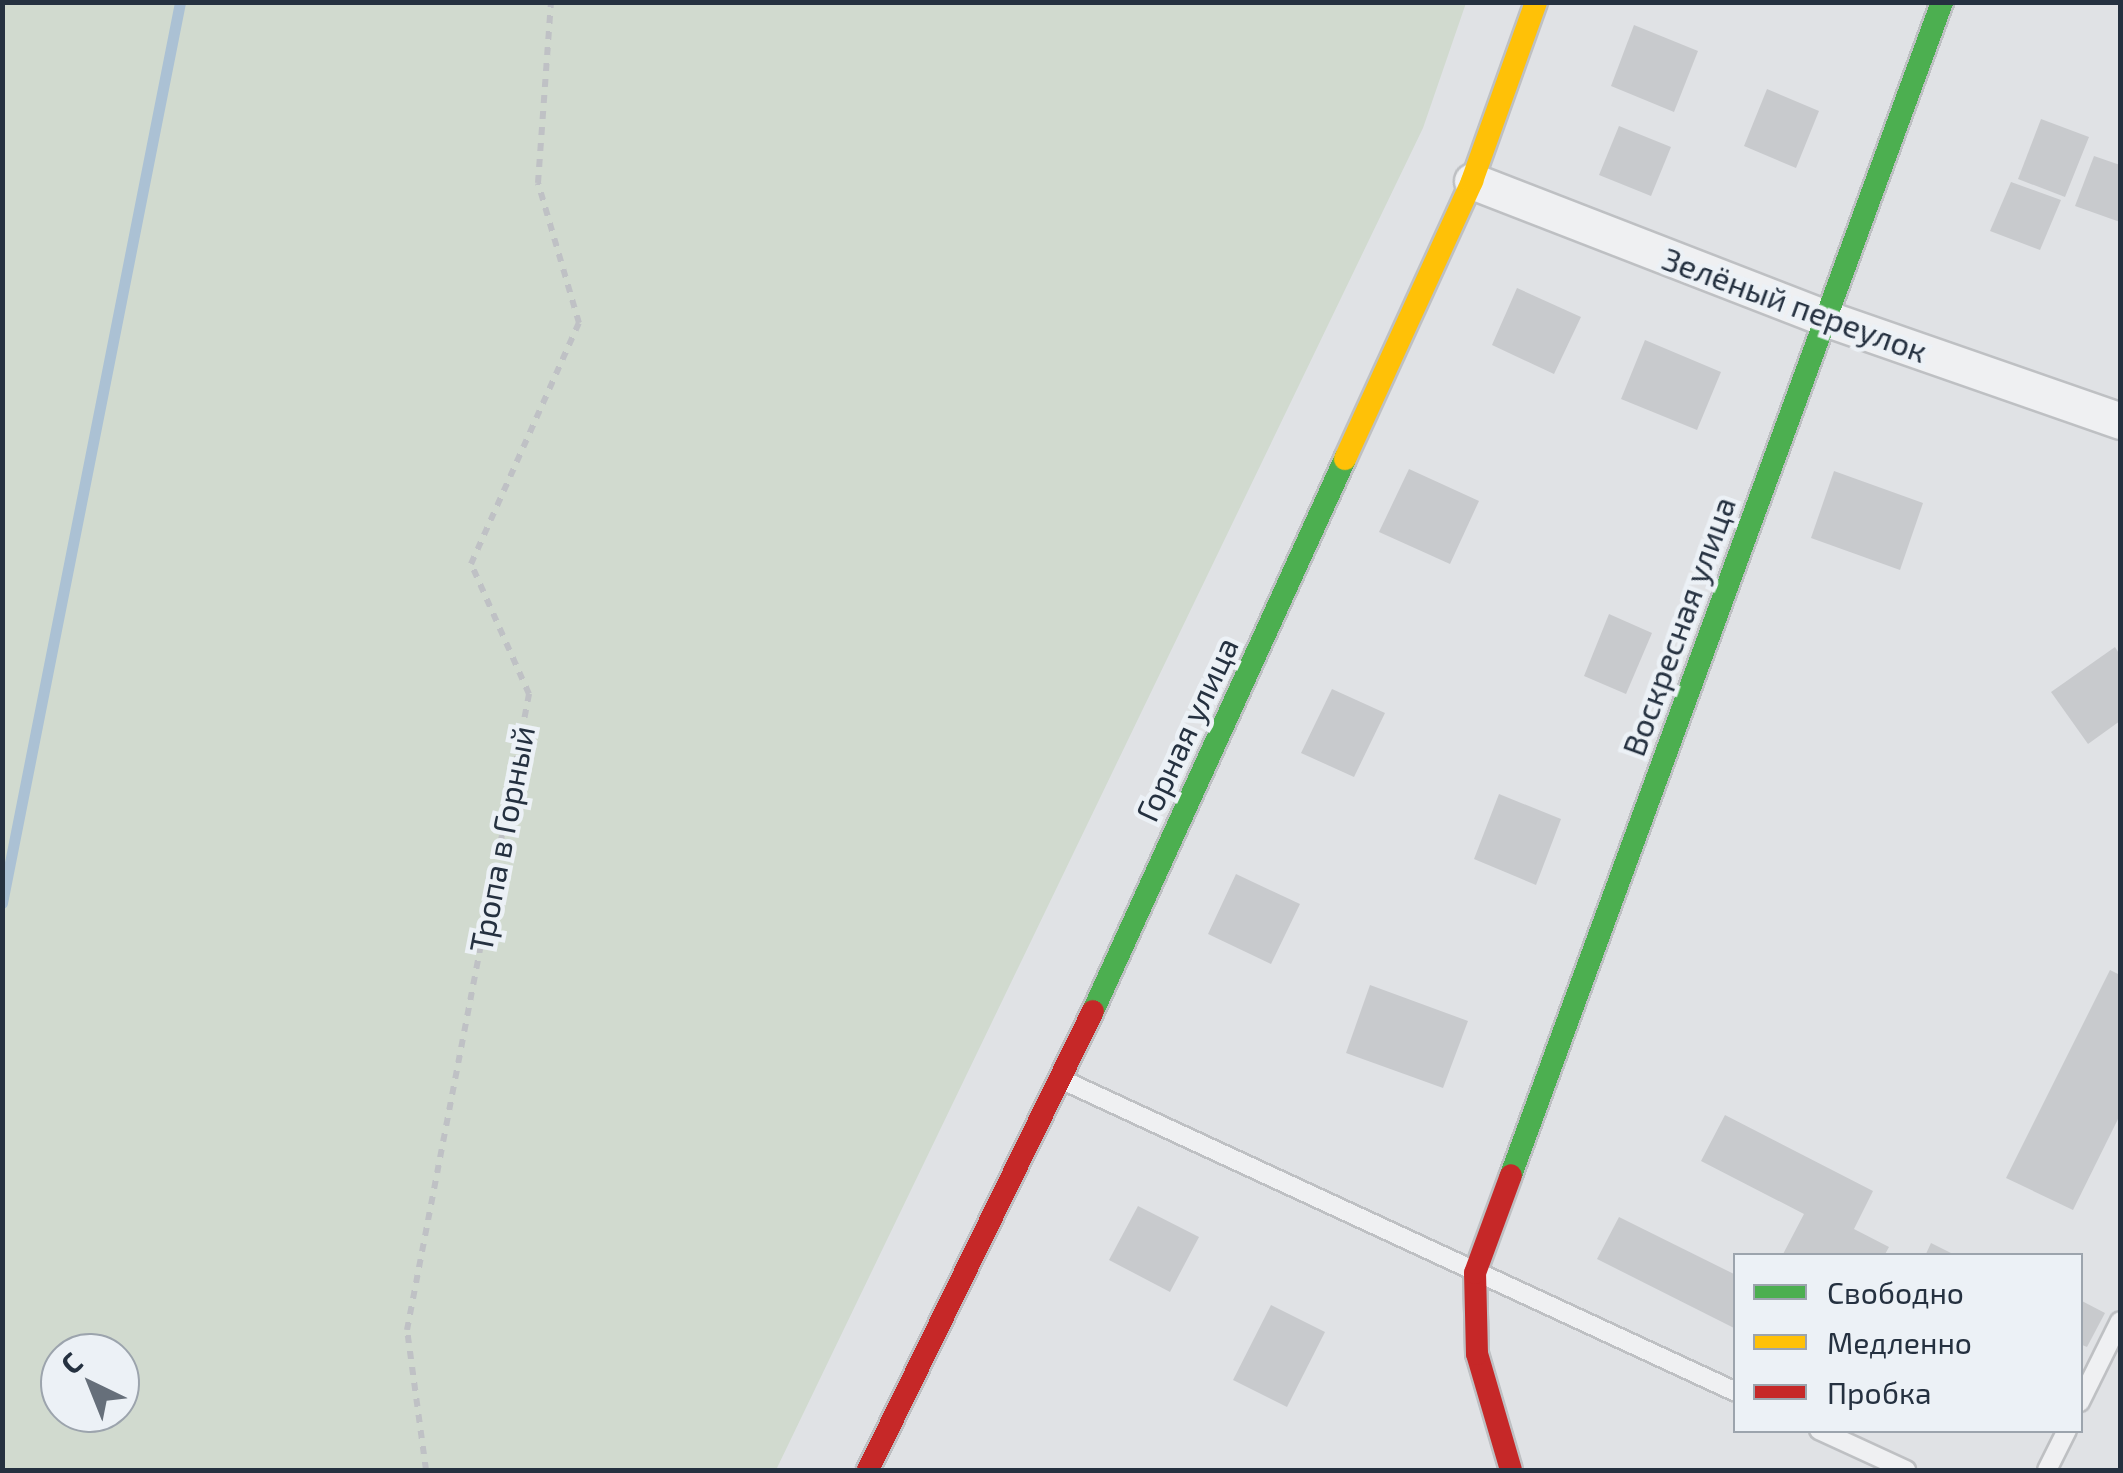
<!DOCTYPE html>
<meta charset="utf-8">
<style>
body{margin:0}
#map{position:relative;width:2123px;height:1473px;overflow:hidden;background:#e0e2e5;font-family:"Exo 2",sans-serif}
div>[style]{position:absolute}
.green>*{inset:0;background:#d1dacf}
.stream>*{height:11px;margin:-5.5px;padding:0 5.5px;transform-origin:5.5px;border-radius:5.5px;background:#abc1d4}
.building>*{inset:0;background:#c8cacd}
.path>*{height:6px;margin-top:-3px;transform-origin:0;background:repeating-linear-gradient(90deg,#bfc1c5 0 8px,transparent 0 16px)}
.roads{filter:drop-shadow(2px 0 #bec0c3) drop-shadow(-2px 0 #bec0c3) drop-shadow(0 2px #bec0c3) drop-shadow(0 -2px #bec0c3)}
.lane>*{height:18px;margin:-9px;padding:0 9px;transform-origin:9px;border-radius:9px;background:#eff0f2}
.street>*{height:35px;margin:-17.5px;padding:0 17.5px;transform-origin:17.5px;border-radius:17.5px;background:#eff0f2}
.fast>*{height:22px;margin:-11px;padding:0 11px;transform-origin:11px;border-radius:11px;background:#4caf50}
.slow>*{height:22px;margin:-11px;padding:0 11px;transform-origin:11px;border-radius:11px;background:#ffc107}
.jam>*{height:22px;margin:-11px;padding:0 11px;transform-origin:11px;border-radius:11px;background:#c62828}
span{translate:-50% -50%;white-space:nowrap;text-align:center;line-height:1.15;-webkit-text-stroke:9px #ecf1f6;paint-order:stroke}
.street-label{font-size:32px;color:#253140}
.frame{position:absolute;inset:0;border:5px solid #253140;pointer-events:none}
.legend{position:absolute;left:1733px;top:1253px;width:350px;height:180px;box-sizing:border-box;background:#ecf1f6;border:2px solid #9ca4ad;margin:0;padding:12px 18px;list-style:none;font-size:30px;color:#253140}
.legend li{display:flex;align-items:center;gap:20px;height:50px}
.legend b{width:50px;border:2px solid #9ca4ad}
.north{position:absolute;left:40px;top:1333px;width:100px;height:100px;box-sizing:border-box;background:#ecf1f6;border:2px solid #9ca4ad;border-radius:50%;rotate:317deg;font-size:28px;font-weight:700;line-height:40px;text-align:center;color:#253140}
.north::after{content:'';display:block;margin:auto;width:35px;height:45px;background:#666f7a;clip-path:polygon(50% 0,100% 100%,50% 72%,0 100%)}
</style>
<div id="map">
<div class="green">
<div style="clip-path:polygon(evenodd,3px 2px,1466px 3px,1423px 128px,776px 1470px,3px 1470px,3px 2px,60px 1353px,120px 1353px,120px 1413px,60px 1413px,60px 1353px)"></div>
</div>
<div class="stream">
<div style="left:2px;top:903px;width:918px;rotate:-78.82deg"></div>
</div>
<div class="building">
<div style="clip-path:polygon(1634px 25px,1698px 51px,1674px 112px,1611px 86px)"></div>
<div style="clip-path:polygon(1767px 89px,1819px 111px,1796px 168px,1744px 146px)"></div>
<div style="clip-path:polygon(2041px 119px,2089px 137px,2065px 197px,2018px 179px)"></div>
<div style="clip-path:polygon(1619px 126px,1671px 147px,1651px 196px,1599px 175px)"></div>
<div style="clip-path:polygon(2094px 156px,2120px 165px,2120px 222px,2075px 206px)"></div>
<div style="clip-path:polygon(2011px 182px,2061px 200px,2040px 250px,1990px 231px)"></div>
<div style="clip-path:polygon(1517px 288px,1581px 317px,1554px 374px,1492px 345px)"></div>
<div style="clip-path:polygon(1645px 340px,1721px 372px,1697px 430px,1621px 399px)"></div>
<div style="clip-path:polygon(1409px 469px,1479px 501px,1450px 564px,1379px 532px)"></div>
<div style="clip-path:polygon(1834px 471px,1923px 503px,1900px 570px,1811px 538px)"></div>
<div style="clip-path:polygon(1609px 614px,1652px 633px,1626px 694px,1584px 676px)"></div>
<div style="clip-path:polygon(2115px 647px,2120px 655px,2120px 721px,2088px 744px,2051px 692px)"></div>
<div style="clip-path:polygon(1332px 689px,1385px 713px,1354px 777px,1301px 753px)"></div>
<div style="clip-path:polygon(1499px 794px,1561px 819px,1536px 885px,1474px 859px)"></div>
<div style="clip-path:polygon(1236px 874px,1300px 904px,1271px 964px,1208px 934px)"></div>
<div style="clip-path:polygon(2110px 970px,2120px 975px,2120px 1115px,2073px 1210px,2006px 1178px)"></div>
<div style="clip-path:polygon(1370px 985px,1468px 1021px,1443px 1088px,1346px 1053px)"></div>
<div style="clip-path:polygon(1725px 1115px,1873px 1191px,1854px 1229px,1889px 1247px,1884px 1256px,1782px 1256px,1804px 1214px,1701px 1161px)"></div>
<div style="clip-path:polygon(1138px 1206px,1199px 1237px,1170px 1292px,1109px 1260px)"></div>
<div style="clip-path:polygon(1619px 1217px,1736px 1275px,1736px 1329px,1597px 1259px)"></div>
<div style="clip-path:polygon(1931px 1243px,1957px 1256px,1925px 1256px)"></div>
<div style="clip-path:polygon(2080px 1300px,2105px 1313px,2087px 1347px,2080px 1344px)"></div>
<div style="clip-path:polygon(1271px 1305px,1325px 1332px,1287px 1407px,1233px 1380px)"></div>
</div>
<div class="path">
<div style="left:426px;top:1470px;width:141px;rotate:-97.7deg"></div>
<div style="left:407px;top:1330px;width:648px;rotate:-79.14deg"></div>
<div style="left:529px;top:694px;width:142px;rotate:-114deg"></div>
<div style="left:471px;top:564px;width:264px;rotate:-65.9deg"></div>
<div style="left:579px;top:323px;width:146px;rotate:-106.3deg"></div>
<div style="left:538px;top:183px;width:181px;rotate:-85.9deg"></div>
</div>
<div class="roads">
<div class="lane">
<div style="left:1067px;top:1082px;width:737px;rotate:24.86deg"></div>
<div style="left:2080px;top:1402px;width:90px;rotate:-63.7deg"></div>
<div style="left:1819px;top:1430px;width:96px;rotate:24.7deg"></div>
<div style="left:2047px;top:1470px;width:45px;rotate:-63.4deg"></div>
</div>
<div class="street">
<div style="left:1472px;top:181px;width:379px;rotate:21.2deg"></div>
<div style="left:1825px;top:318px;width:312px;rotate:19.2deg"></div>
</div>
<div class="fast">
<div style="left:1093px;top:1011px;width:607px;rotate:-65.46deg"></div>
<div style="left:1511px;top:1175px;width:1250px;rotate:-69.82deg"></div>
</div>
<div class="slow">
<div style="left:1345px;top:459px;width:306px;rotate:-65.4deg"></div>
<div style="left:1472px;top:181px;width:190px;rotate:-70.3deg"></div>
</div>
<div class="jam">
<div style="left:868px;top:1470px;width:511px;rotate:-63.89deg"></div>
<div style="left:1511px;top:1470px;width:121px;rotate:-106.3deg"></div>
<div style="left:1477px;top:1354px;width:81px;rotate:-91.4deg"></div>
<div style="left:1475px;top:1273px;width:104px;rotate:-69.8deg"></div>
</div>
</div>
<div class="street-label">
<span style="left:1795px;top:304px;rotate:20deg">Зелёный переулок</span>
<span style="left:1678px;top:626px;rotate:-70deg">Воскресная улица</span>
<span style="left:1186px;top:729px;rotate:-65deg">Горная улица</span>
<span style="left:501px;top:839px;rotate:-79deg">Тропа в Горный</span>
</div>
<div class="frame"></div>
<ul class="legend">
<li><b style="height:12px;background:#4caf50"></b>Свободно</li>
<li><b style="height:12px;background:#ffc107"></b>Медленно</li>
<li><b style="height:12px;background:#c62828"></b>Пробка</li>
</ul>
<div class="north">С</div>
</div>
